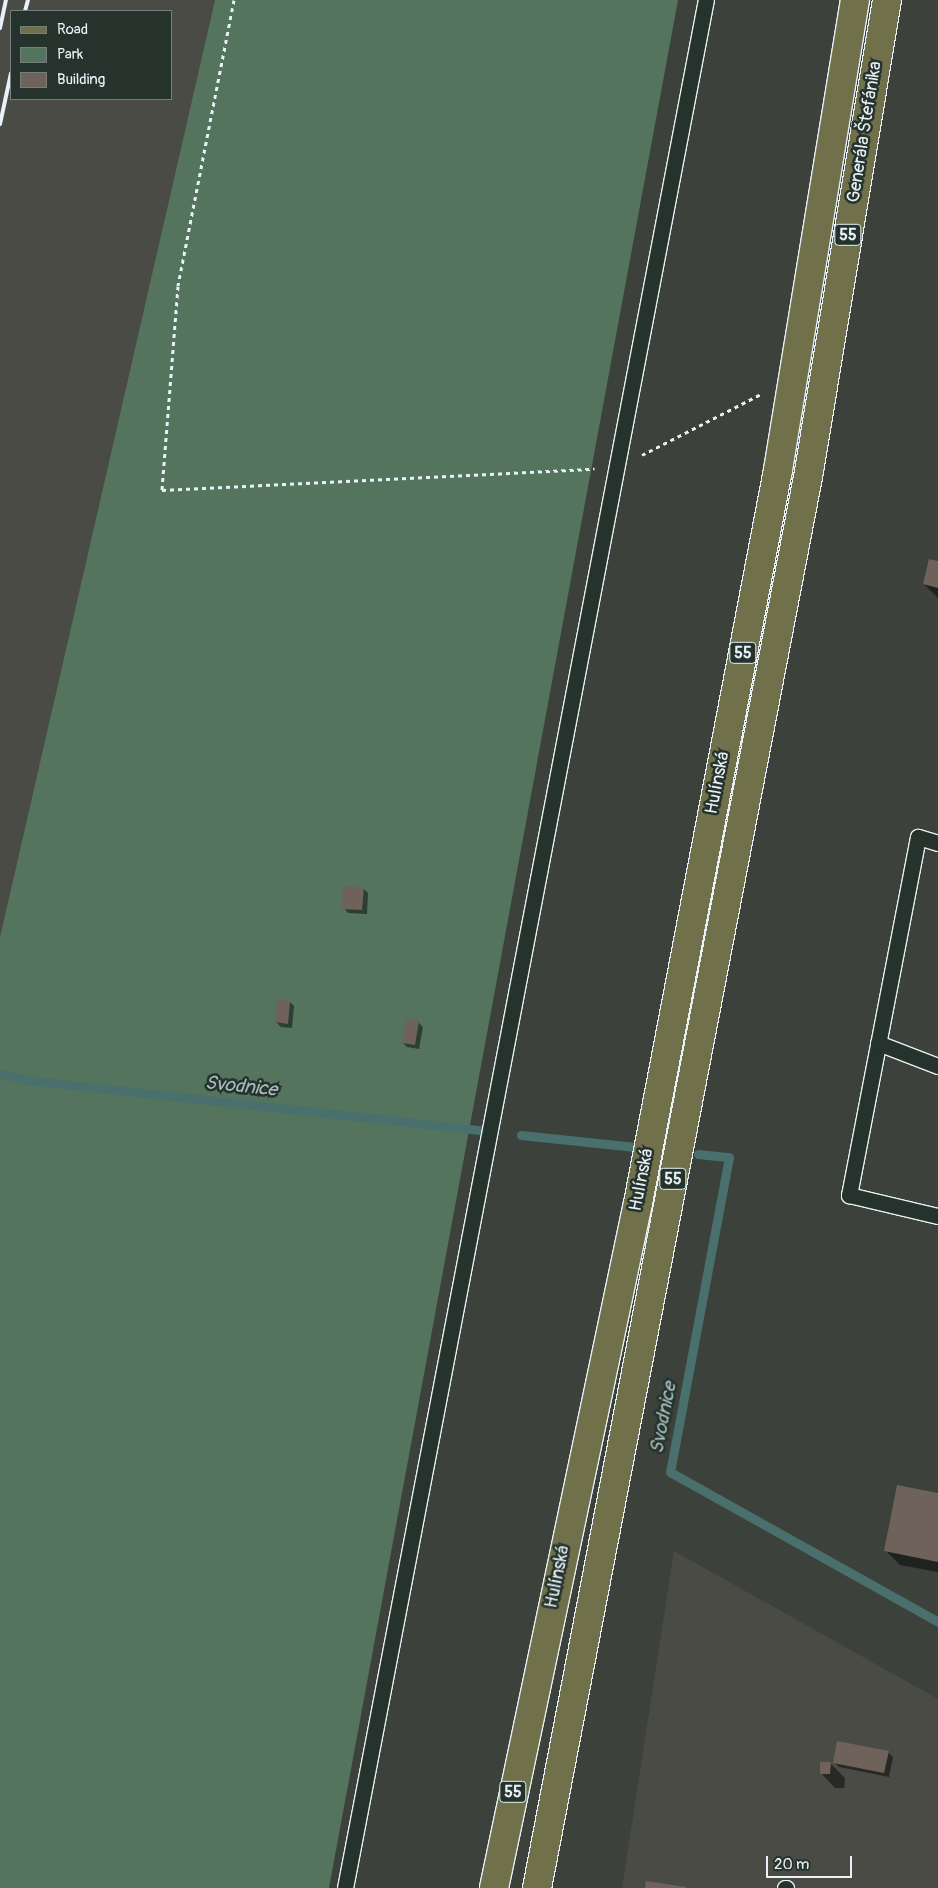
<!DOCTYPE html>
<meta charset="utf-8">
<style>
body{margin:0}
#map{position:relative;width:938px;height:1888px;overflow:hidden;background:#3c413b;font-family:Pangolin,sans-serif}
div>[style]{position:absolute}
.built>*{inset:0;background:#4b4b45}
.green>*{inset:0;background:#55745e}
.shadow>*{inset:0;background:#0007}
.stream>*{height:9px;margin:-4.5px;padding:0 4.5px;transform-origin:4.5px;border-radius:4.5px;background:#4a706d}
.building>*{inset:0;background:#6e625b}
.path>*{height:3px;margin-top:-1.5px;transform-origin:0;background:repeating-linear-gradient(90deg,#e8f1f8 0 4px,transparent 0 8px)}
.roads{filter:drop-shadow(1px 0 #e8f1f8) drop-shadow(-1px 0 #e8f1f8) drop-shadow(0 1px #e8f1f8) drop-shadow(0 -1px #e8f1f8)}
.service>*{height:15px;margin:-7.5px;padding:0 7.5px;transform-origin:7.5px;border-radius:7.5px;background:#26332d}
.primary>*{height:28px;margin:-14px;padding:0 14px;transform-origin:14px;border-radius:14px;background:#70704a}
.rail>*{height:4px;margin:-2px;padding:0 2px;transform-origin:2px;border-radius:2px;background:#e8f1f8}
span{translate:-50% -50%;white-space:nowrap;text-align:center;line-height:1.15;-webkit-text-stroke:5px #26332d;paint-order:stroke}
.shield-label span{padding:1px 4px;background:#26332d;border:1px solid;border-radius:4px;-webkit-text-stroke-width:0}
.shield-label{font-size:16px;color:#e8f1f8;font-weight:700}
.street-label{font-size:18px;color:#e8f1f8}
.water-label{font-size:19px;color:#a9bdc0;font-style:italic}
.legend{position:absolute;left:10px;top:10px;width:162px;height:90px;box-sizing:border-box;background:#26332d;border:1px solid #747f7e;margin:0;padding:6px 9px;list-style:none;font-size:15px;color:#e8f1f8}
.legend li{display:flex;align-items:center;gap:10px;height:25px}
.legend b{width:25px;border:1px solid #747f7e}
.scale{position:absolute;left:766px;top:1856px;width:86px;height:22px;box-sizing:border-box;border:2px solid #e8f1f8;border-top:0;padding-left:6px;font-size:15px;line-height:18px;white-space:nowrap;color:#e8f1f8;-webkit-text-stroke:4px #26332d;paint-order:stroke}
</style>
<div id="map">
<div class="built">
<div style="clip-path:polygon(evenodd,0 0,215px 0,0 937px,0 0,11px 11px,171px 11px,171px 99px,11px 99px,11px 11px)"></div>
<div style="clip-path:polygon(674px 1551px,938px 1699px,938px 1888px,622px 1888px)"></div>
</div>
<div class="green">
<div style="clip-path:polygon(215px 0,678px 0,329px 1888px,0 1888px,0 937px)"></div>
</div>
<div class="shadow">
<div style="clip-path:polygon(938px 562px,938px 598px,924px 584px)"></div>
<div style="clip-path:polygon(363px 888px,368px 893px,367px 914px,348px 913px,344px 908px)"></div>
<div style="clip-path:polygon(290px 1002px,294px 1006px,292px 1028px,281px 1027px,276px 1022px)"></div>
<div style="clip-path:polygon(418px 1022px,423px 1027px,419px 1049px,407px 1047px,403px 1043px)"></div>
<div style="clip-path:polygon(938px 1495px,938px 1572px,900px 1565px,885px 1550px)"></div>
<div style="clip-path:polygon(888px 1752px,893px 1757px,889px 1777px,839px 1767px,834px 1762px)"></div>
<div style="clip-path:polygon(830px 1763px,845px 1778px,844px 1788px,835px 1788px,821px 1773px)"></div>
</div>
<div class="stream">
<div style="left:0;top:1073px;width:27px;rotate:15deg"></div>
<div style="left:26px;top:1080px;width:457px;rotate:6.3deg"></div>
<div style="left:521px;top:1135px;width:115px;rotate:6deg"></div>
<div style="left:698px;top:1154px;width:31px;rotate:6deg"></div>
<div style="left:729px;top:1157px;width:320px;rotate:100.6deg"></div>
<div style="left:670px;top:1472px;width:307px;rotate:29.2deg"></div>
</div>
<div class="building">
<div style="clip-path:polygon(929px 559px,938px 561px,938px 588px,923px 584px)"></div>
<div style="clip-path:polygon(343px 886px,364px 887px,362px 910px,342px 909px)"></div>
<div style="clip-path:polygon(277px 999px,290px 1001px,288px 1024px,275px 1022px)"></div>
<div style="clip-path:polygon(406px 1019px,419px 1021px,415px 1045px,402px 1043px)"></div>
<div style="clip-path:polygon(897px 1485px,938px 1493px,938px 1562px,884px 1551px)"></div>
<div style="clip-path:polygon(837px 1741px,889px 1751px,884px 1773px,833px 1763px)"></div>
<div style="clip-path:polygon(820px 1762px,831px 1762px,830px 1774px,820px 1774px)"></div>
<div style="clip-path:polygon(646px 1881px,686px 1887px,686px 1888px,645px 1888px)"></div>
</div>
<div class="path">
<div style="left:234px;top:0;width:291px;rotate:101.1deg"></div>
<div style="left:178px;top:286px;width:205px;rotate:94.5deg"></div>
<div style="left:162px;top:490px;width:433px;rotate:-2.8deg"></div>
<div style="left:642px;top:455px;width:134px;rotate:-27.1deg"></div>
</div>
<div class="roads">
<div class="service">
<div style="left:938px;top:843px;width:21px;rotate:-163deg"></div>
<div style="left:918px;top:837px;width:365px;rotate:100.9deg"></div>
<div style="left:849px;top:1195px;width:91px;rotate:13.3deg"></div>
<div style="left:878px;top:1043px;width:64px;rotate:21deg"></div>
<div style="left:345px;top:1888px;width:1922px;rotate:-79.18deg"></div>
<div style="left:785px;top:1888px;width:1px"></div>
</div>
<div class="primary">
<div style="left:494px;top:1888px;width:700px;rotate:-78.13deg"></div>
<div style="left:638px;top:1203px;width:746px;rotate:-79.19deg"></div>
<div style="left:778px;top:470px;width:476px;rotate:-80.7deg"></div>
<div style="left:537px;top:1888px;width:1443px;rotate:-79.13deg"></div>
<div style="left:809px;top:471px;width:477px;rotate:-80.6deg"></div>
</div>
</div>
<div class="rail">
<div style="left:25px;top:11px;width:11px;rotate:-75deg"></div>
<div style="left:0;top:28px;width:29px;rotate:-78deg"></div>
<div style="left:0;top:124px;width:52px;rotate:-77.8deg"></div>
</div>
<div class="shield-label">
<span style="left:848px;top:235px">55</span>
<span style="left:743px;top:653px">55</span>
<span style="left:673px;top:1179px">55</span>
<span style="left:513px;top:1792px">55</span>
</div>
<div class="street-label">
<span style="left:865px;top:132px;rotate:-81deg">Generála Štefánika</span>
<span style="left:718px;top:783px;rotate:-79deg">Hulínská</span>
<span style="left:642px;top:1180px;rotate:-79deg">Hulínská</span>
<span style="left:558px;top:1577px;rotate:-78deg">Hulínská</span>
</div>
<div class="water-label">
<span style="left:241px;top:1087px;rotate:6deg">Svodnice</span>
<span style="left:664px;top:1418px;rotate:-79deg">Svodnice</span>
</div>
<ul class="legend">
<li><b style="height:6px;background:#70704a"></b>Road</li>
<li><b style="height:14px;background:#55745e"></b>Park</li>
<li><b style="height:14px;background:#6e625b"></b>Building</li>
</ul>
<div class="scale">20 m</div>
</div>
